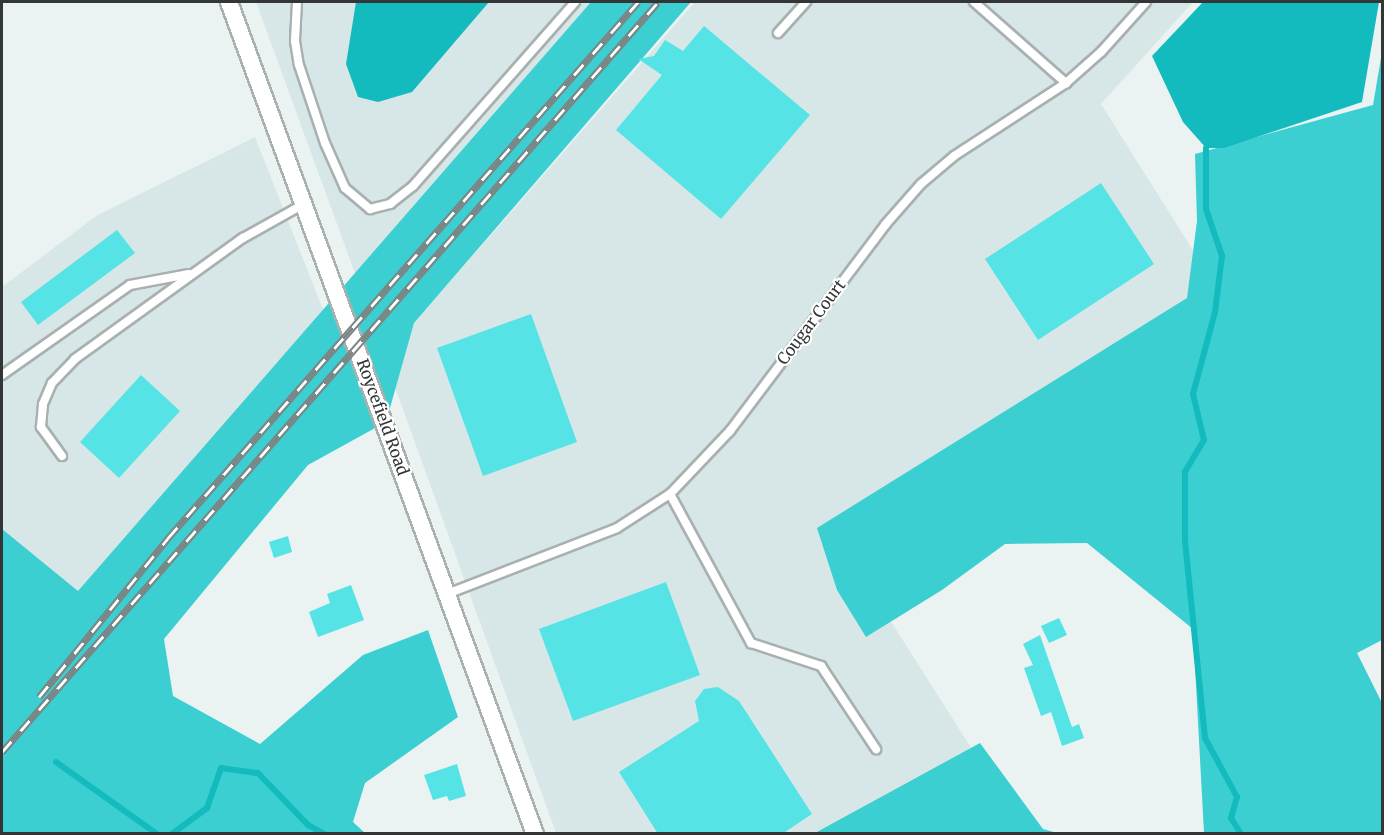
<!DOCTYPE html>
<style>
body{margin:0}
#map{position:relative;width:1384px;height:835px;overflow:hidden;background:#ebf3f2;font-family:Merriweather,serif}
div>[style]{position:absolute}
.built>*{inset:0;background:#d7e7e7}
.forest>*{inset:0;background:#3bcfd2}
.water>*{inset:0;background:#13bbbe}
.stream>*{height:6px;margin:-3px;padding:0 3px;transform-origin:3px;border-radius:3px;background:#13bbbe}
.building>*{inset:0;background:#55e3e5}
.roads{filter:drop-shadow(2px 0 #a9b0b0) drop-shadow(-2px 0 #a9b0b0) drop-shadow(0 2px #a9b0b0) drop-shadow(0 -2px #a9b0b0)}
.lane>*{height:8px;margin:-4px;padding:0 4px;transform-origin:4px;border-radius:4px;background:#fff}
.street>*{height:16px;margin:-8px;padding:0 8px;transform-origin:8px;border-radius:8px;background:#fff}
.rail>*{height:7px;margin-top:-3.5px;transform-origin:0;background:repeating-linear-gradient(90deg,#fff 0 14px,#7e8383 0 28px);box-sizing:border-box;border-block:2px solid #7e8383}
span{translate:-50% -50%;white-space:nowrap;text-align:center;line-height:1.15;-webkit-text-stroke:4.5px #fff;paint-order:stroke}
.street-label{font-size:16px;color:#333636}
.frame{position:absolute;inset:0;border:3px solid #333636;pointer-events:none}
</style>
<div id="map">
<div class="built">
<div style="clip-path:polygon(256px 2px,597px 2px,356px 276px)"></div>
<div style="clip-path:polygon(695px 2px,1193px 2px,1101px 104px,1213px 282px,831px 527px,977px 757px,849px 833px,556px 833px,384px 357px)"></div>
<div style="clip-path:polygon(255px 137px,326px 317px,76px 600px,2px 559px,2px 287px,96px 216px)"></div>
</div>
<div class="forest">
<div style="clip-path:polygon(591px 2px,691px 2px,414px 323px,386px 422px,308px 465px,164px 639px,173px 696px,260px 744px,363px 655px,428px 630px,458px 717px,365px 783px,353px 822px,365px 833px,2px 833px,2px 529px,78px 591px)"></div>
<div style="clip-path:polygon(1382px 52px,1382px 640px,1357px 653px,1382px 703px,1382px 833px,1204px 833px,1193px 629px,1087px 543px,1005px 544px,942px 590px,866px 637px,837px 590px,817px 528px,1187px 298px,1197px 221px,1195px 154px,1373px 105px)"></div>
<div style="clip-path:polygon(980px 743px,1043px 829px,1057px 833px,815px 833px)"></div>
</div>
<div class="water">
<div style="clip-path:polygon(356px 2px,489px 2px,412px 92px,378px 102px,358px 97px,346px 64px)"></div>
<div style="clip-path:polygon(1203px 2px,1379px 2px,1362px 102px,1224px 148px,1206px 148px,1183px 122px,1152px 56px)"></div>
</div>
<div class="stream">
<div style="left:1206px;top:148px;width:61px;rotate:90deg"></div>
<div style="left:1206px;top:209px;width:50px;rotate:71.2deg"></div>
<div style="left:1222px;top:256px;width:56px;rotate:97.1deg"></div>
<div style="left:1215px;top:312px;width:85px;rotate:105deg"></div>
<div style="left:1193px;top:394px;width:47px;rotate:76.6deg"></div>
<div style="left:1204px;top:440px;width:37px;rotate:121deg"></div>
<div style="left:1185px;top:472px;width:69px;rotate:90deg"></div>
<div style="left:1185px;top:541px;width:198px;rotate:84.2deg"></div>
<div style="left:1205px;top:738px;width:67px;rotate:61.5deg"></div>
<div style="left:1237px;top:797px;width:22px;rotate:106deg"></div>
<div style="left:1231px;top:818px;width:19px;rotate:58deg"></div>
<div style="left:56px;top:762px;width:124px;rotate:35.5deg"></div>
<div style="left:172px;top:834px;width:44px;rotate:-36.6deg"></div>
<div style="left:207px;top:808px;width:42px;rotate:-70.7deg"></div>
<div style="left:221px;top:768px;width:37px;rotate:8deg"></div>
<div style="left:258px;top:773px;width:72px;rotate:46.1deg"></div>
<div style="left:308px;top:825px;width:18px;rotate:29deg"></div>
</div>
<div class="building">
<div style="clip-path:polygon(704px 26px,810px 115px,721px 219px,616px 130px,662px 75px,638px 59px,654px 56px,665px 40px,683px 51px)"></div>
<div style="clip-path:polygon(1101px 183px,1154px 264px,1038px 340px,985px 259px)"></div>
<div style="clip-path:polygon(117px 230px,135px 253px,38px 325px,21px 302px)"></div>
<div style="clip-path:polygon(531px 314px,577px 442px,483px 476px,437px 348px)"></div>
<div style="clip-path:polygon(141px 375px,180px 411px,119px 478px,80px 442px)"></div>
<div style="clip-path:polygon(288px 536px,292px 552px,274px 558px,269px 542px)"></div>
<div style="clip-path:polygon(666px 582px,700px 675px,573px 721px,539px 629px)"></div>
<div style="clip-path:polygon(351px 585px,364px 620px,318px 637px,309px 612px,330px 603px,327px 594px)"></div>
<div style="clip-path:polygon(1059px 618px,1067px 635px,1049px 643px,1041px 626px)"></div>
<div style="clip-path:polygon(1040px 635px,1072px 727px,1079px 724px,1084px 738px,1062px 746px,1051px 712px,1041px 716px,1024px 668px,1033px 665px,1023px 644px)"></div>
<div style="clip-path:polygon(718px 687px,739px 701px,812px 814px,782px 834px,658px 834px,619px 772px,699px 721px,695px 701px,704px 689px)"></div>
<div style="clip-path:polygon(457px 764px,466px 796px,449px 801px,447px 796px,433px 800px,424px 775px)"></div>
</div>
<div class="roads">
<div class="lane">
<div style="left:297px;top:2px;width:39px;rotate:93deg"></div>
<div style="left:295px;top:41px;width:24px;rotate:81deg"></div>
<div style="left:299px;top:65px;width:82px;rotate:71.6deg"></div>
<div style="left:325px;top:143px;width:49px;rotate:66deg"></div>
<div style="left:345px;top:188px;width:33px;rotate:40deg"></div>
<div style="left:370px;top:209px;width:21px;rotate:-14deg"></div>
<div style="left:390px;top:204px;width:29px;rotate:-38deg"></div>
<div style="left:413px;top:186px;width:245px;rotate:-48.6deg"></div>
<div style="left:974px;top:2px;width:123px;rotate:41.4deg"></div>
<div style="left:778px;top:33px;width:42px;rotate:-47.9deg"></div>
<div style="left:2px;top:375px;width:156px;rotate:-35.1deg"></div>
<div style="left:130px;top:285px;width:60px;rotate:-10.6deg"></div>
<div style="left:62px;top:456px;width:36px;rotate:-126deg"></div>
<div style="left:41px;top:427px;width:23px;rotate:-85deg"></div>
<div style="left:43px;top:404px;width:23px;rotate:-67deg"></div>
<div style="left:52px;top:383px;width:33px;rotate:-46deg"></div>
<div style="left:75px;top:359px;width:207px;rotate:-35.8deg"></div>
<div style="left:243px;top:238px;width:68px;rotate:-29.2deg"></div>
<div style="left:670px;top:494px;width:170px;rotate:61.5deg"></div>
<div style="left:751px;top:643px;width:74px;rotate:18.2deg"></div>
<div style="left:821px;top:666px;width:100px;rotate:56.5deg"></div>
<div style="left:447px;top:594px;width:182px;rotate:-21.2deg"></div>
<div style="left:617px;top:528px;width:63px;rotate:-32.7deg"></div>
<div style="left:670px;top:494px;width:87px;rotate:-46.4deg"></div>
<div style="left:730px;top:431px;width:258px;rotate:-53deg"></div>
<div style="left:885px;top:225px;width:55px;rotate:-48.7deg"></div>
<div style="left:921px;top:184px;width:43px;rotate:-40.3deg"></div>
<div style="left:954px;top:156px;width:134px;rotate:-33.1deg"></div>
<div style="left:1066px;top:83px;width:47px;rotate:-41.5deg"></div>
<div style="left:1101px;top:52px;width:67px;rotate:-48deg"></div>
</div>
<div class="street">
<div style="left:229px;top:2px;width:886px;rotate:69.81deg"></div>
</div>
</div>
<div class="rail">
<div style="left:39px;top:697px;width:205px;rotate:-50.9deg"></div>
<div style="left:168px;top:538px;width:713px;rotate:-48.75deg"></div>
<div style="left:2px;top:752px;width:996px;rotate:-48.82deg"></div>
</div>
<div class="street-label">
<span style="left:811px;top:322px;rotate:-53deg">Cougar Court</span>
<span style="left:383px;top:417px;rotate:70deg">Roycefield Road</span>
</div>
<div class="frame"></div>
</div>
